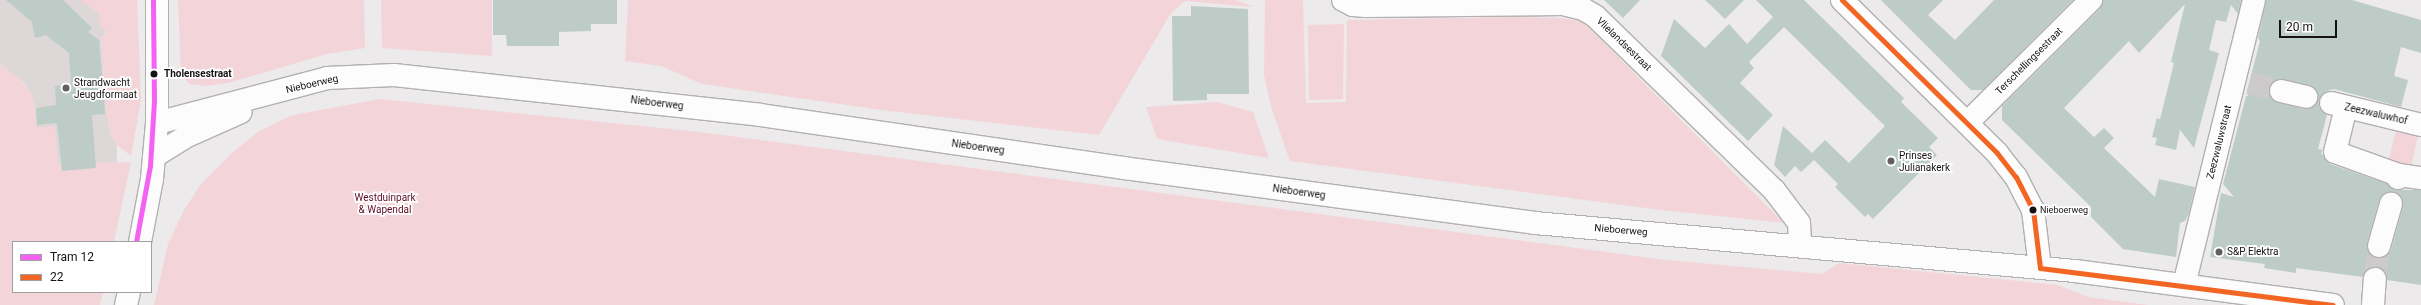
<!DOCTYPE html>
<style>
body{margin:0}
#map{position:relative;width:2421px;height:305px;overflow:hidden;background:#eceaeb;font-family:Roboto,sans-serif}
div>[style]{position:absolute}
.built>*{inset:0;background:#ded7d8}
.green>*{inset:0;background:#f3d5d9}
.building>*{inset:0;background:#beccc7}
.minor-tunnel>*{height:22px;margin-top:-11px;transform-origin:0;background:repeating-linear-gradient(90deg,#cccacb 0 22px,transparent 0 33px)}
.roads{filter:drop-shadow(1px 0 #b2b0b1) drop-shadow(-1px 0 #b2b0b1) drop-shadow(0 1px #b2b0b1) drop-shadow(0 -1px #b2b0b1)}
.minor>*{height:22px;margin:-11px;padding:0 11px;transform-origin:11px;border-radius:11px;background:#fcfcfc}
.bus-1>*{height:5px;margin:-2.5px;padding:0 2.5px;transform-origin:2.5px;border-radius:2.5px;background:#f26522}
.tram-1>*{height:5px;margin:-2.5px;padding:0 2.5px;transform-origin:2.5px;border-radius:2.5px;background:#f362f3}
.dots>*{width:11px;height:11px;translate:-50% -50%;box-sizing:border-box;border:2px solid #fff;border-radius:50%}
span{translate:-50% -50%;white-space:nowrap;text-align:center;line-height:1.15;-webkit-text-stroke:3.5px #fff;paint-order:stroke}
.bus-label{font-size:9px;color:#141213}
.left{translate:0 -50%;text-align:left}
.street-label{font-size:10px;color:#141213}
.stop-label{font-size:10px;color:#141213;font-weight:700}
.poi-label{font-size:10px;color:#141213}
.park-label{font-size:10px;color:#5e0d27}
.legend{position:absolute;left:12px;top:241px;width:140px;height:52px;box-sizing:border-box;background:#fff;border:1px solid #a1a0a1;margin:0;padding:5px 7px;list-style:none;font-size:12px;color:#141213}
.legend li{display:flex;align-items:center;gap:8px;height:20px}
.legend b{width:20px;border:1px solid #a1a0a1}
.scale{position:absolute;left:2279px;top:20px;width:58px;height:18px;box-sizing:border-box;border:2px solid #141213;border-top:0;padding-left:5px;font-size:12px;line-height:14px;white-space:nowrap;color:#141213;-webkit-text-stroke:3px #fff;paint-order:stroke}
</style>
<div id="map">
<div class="built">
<div style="clip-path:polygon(0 0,98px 0,107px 32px,101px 38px,107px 116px,111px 134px,117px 145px,117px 173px,58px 174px,36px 127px,34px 101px,25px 84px,0 64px)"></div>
</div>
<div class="green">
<div style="clip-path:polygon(80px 0,137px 0,141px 100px,131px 156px,117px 145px,111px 134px,107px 116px,101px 38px,107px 32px,100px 27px,99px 13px)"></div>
<div style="clip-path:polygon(178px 0,364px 0,365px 48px,327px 54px,228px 83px,205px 86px,189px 84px,181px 74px)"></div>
<div style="clip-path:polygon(381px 0,492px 0,492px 56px,382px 48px)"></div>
<div style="clip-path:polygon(628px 0,1235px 0,1254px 7px,1185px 1px,1171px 13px,1099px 135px,881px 110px,702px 84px,661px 66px,625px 61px)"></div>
<div style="clip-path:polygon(1265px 0,1303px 0,1306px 103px,1346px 102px,1347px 20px,1512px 17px,1560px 18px,1582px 21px,1784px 223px,1661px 210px,1290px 161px,1271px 107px,1264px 75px)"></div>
<div style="clip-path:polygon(1344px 24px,1343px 99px,1309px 100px,1308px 25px)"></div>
<div style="clip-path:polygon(0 64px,18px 77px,30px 92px,34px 101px,36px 127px,55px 126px,58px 163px,131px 162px,114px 242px,13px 242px,13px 292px,103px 292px,100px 305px,0 305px)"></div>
<div style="clip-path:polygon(380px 99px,700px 132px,1667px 260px,1822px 274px,1839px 263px,2058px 285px,2088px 297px,2149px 305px,154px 305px,168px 244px,184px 210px,201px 184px,233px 152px,259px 131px,293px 115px)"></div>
<div style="clip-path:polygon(1217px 102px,1253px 112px,1269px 158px,1157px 139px,1146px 107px)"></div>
<div style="clip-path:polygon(2396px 131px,2418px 136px,2410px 171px,2387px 165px)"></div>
</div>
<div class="building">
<div style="clip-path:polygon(6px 0,63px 0,92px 28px,88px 32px,99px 40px,105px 114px,92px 115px,96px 168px,62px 171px,57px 123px,37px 125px,36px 108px,56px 105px,55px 86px,71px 84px,69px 53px,46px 35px,35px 38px,32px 22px)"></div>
<div style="clip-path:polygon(493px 0,617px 0,617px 24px,591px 24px,591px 31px,559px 32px,559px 46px,507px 46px,506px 35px,493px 35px)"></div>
<div style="clip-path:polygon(1604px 0,1640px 0,1623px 18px)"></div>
<div style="clip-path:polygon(1705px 0,1744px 0,1725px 19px)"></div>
<div style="clip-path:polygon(1756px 0,1804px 0,1904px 98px,1901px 102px,1938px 138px,1929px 147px,1937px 155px,1873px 219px,1868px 214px,1865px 217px,1835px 187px,1838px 184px,1814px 160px,1801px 172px,1795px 166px,1785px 177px,1774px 165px,1783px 126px,1812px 153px,1825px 140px,1849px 163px,1885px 126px,1784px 27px,1749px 62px,1754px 68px,1740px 83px,1773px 115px,1748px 141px,1661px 56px,1674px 19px,1705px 48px,1729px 24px,1747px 44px,1773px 17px)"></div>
<div style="clip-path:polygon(1881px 0,1943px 0,1928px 15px,1955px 40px,1994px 0,2073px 0,1983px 90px,1971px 90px)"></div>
<div style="clip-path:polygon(2103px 0,2241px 0,2238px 14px,2231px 5px,2226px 22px,2216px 20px,2209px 50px,2219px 53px,2194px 148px,2180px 130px,2176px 150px,2155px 145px,2157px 138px,2152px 137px,2157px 118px,2160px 119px,2174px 63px,2171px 62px,2185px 4px,2139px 53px,2129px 41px,2064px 108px,2094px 137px,2104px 128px,2114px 138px,2104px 148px,2155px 197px,2159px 179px,2195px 187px,2189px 213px,2185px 221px,2180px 223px,2176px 257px,2123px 249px,2091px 217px,2091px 207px,2002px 120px,2002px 106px,2100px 9px)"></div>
<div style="clip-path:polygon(evenodd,2266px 0,2352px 0,2421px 20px,2421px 53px,2401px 47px,2394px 76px,2408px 80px,2401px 107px,2334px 89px,2327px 91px,2319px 100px,2319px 107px,2327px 115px,2318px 149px,2323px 150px,2321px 153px,2330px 164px,2388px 184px,2394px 190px,2421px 190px,2421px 285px,2387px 280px,2386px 273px,2376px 267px,2369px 268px,2363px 277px,2296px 268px,2296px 273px,2264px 268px,2265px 264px,2210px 257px,2221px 193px,2234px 197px,2223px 184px,2246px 96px,2248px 96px,2247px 91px,2260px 41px,2258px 38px,2266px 0,2277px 79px,2314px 88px,2318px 94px,2315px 105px,2303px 109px,2273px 100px,2269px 88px,2277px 79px,2266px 0,2388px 192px,2400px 196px,2403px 207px,2391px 250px,2387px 255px,2376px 258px,2370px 254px,2367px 243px,2379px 201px,2388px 192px)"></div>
<div style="clip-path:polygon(1191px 6px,1248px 9px,1249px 94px,1207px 94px,1207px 100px,1173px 101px,1172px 16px,1191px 16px)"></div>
</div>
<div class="minor-tunnel">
<div style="left:2249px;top:83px;width:33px;rotate:14deg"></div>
<div style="left:2375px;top:279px;width:33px;rotate:-83deg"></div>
</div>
<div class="roads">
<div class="minor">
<div style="left:1343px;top:0;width:11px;rotate:27deg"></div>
<div style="left:1353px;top:5px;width:13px;rotate:4deg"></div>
<div style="left:1366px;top:6px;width:197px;rotate:-0.6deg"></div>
<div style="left:1563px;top:4px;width:21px;rotate:14deg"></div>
<div style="left:1583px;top:9px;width:14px;rotate:30deg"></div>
<div style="left:1595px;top:16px;width:250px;rotate:44.2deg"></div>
<div style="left:1774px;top:190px;width:41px;rotate:52.9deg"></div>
<div style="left:1799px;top:223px;width:22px;rotate:87deg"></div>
<div style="left:1842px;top:0;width:218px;rotate:44.6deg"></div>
<div style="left:1997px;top:153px;width:31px;rotate:52deg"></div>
<div style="left:2016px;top:177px;width:37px;rotate:63deg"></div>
<div style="left:2033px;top:210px;width:58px;rotate:83.1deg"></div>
<div style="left:2281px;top:91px;width:26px;rotate:13deg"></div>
<div style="left:2331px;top:103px;width:93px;rotate:13.7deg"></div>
<div style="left:2346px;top:107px;width:46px;rotate:103.7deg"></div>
<div style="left:2335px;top:152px;width:68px;rotate:19.8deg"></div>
<div style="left:157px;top:123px;width:176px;rotate:-14.8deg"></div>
<div style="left:327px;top:78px;width:67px;rotate:-2.6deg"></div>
<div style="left:394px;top:75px;width:368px;rotate:6.2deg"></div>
<div style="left:760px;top:115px;width:368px;rotate:8.3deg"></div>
<div style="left:1124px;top:168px;width:415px;rotate:7.6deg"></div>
<div style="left:1535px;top:223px;width:542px;rotate:5.08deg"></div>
<div style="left:2075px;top:271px;width:260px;rotate:7.5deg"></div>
<div style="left:1967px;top:123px;width:175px;rotate:-44.8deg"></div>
<div style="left:155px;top:156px;width:36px;rotate:-32deg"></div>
<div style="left:185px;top:137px;width:61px;rotate:-24.1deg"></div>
<div style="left:2398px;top:178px;width:3px;rotate:-72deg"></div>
<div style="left:2399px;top:175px;width:22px;rotate:8deg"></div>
<div style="left:140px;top:242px;width:64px;rotate:-79.2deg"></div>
<div style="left:152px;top:179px;width:56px;rotate:-84.9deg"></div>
<div style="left:157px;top:123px;width:123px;rotate:-90deg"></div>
<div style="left:2379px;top:246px;width:44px;rotate:-74.1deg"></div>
<div style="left:2184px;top:285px;width:293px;rotate:-76.2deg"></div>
<div style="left:126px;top:305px;width:13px;rotate:-77deg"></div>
<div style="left:2373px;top:305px;width:26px;rotate:-86deg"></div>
</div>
</div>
<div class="bus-1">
<div style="left:1842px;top:0;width:218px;rotate:44.6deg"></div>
<div style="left:1997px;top:153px;width:31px;rotate:52deg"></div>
<div style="left:2016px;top:177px;width:37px;rotate:63deg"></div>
<div style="left:2033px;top:210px;width:58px;rotate:83.1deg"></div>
<div style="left:2040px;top:268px;width:295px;rotate:7.2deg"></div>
</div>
<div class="tram-1">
<div style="left:136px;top:242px;width:77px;rotate:-79.6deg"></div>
<div style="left:150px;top:166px;width:66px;rotate:-86.5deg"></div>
<div style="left:154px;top:100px;width:100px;rotate:-90.6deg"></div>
</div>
<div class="dots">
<div style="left:154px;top:74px;background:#141213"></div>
<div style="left:66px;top:88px;background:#605e5f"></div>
<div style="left:1891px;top:161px;background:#605e5f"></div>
<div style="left:2033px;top:210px;background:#141213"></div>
<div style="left:2219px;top:252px;background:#605e5f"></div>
</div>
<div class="bus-label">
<span class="left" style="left:2040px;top:210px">Nieboerweg</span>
</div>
<div class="street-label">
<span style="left:1624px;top:44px;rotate:44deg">Vlielandsestraat</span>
<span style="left:2029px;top:61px;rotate:-45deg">Terschellingsestraat</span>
<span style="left:312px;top:84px;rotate:-13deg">Nieboerweg</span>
<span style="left:657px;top:103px;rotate:7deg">Nieboerweg</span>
<span style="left:2376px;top:114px;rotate:13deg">Zeezwaluwhof</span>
<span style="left:2219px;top:142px;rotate:-76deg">Zeezwaluwstraat</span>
<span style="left:978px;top:147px;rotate:8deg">Nieboerweg</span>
<span style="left:1299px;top:192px;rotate:8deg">Nieboerweg</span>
<span style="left:1621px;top:230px;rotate:5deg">Nieboerweg</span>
</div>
<div class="stop-label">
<span class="left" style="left:164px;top:74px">Tholensestraat</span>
</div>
<div class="poi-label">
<span class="left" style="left:74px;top:88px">Strandwacht<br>Jeugdformaat</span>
<span class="left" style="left:1899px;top:161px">Prinses<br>Julianakerk</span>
<span class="left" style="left:2227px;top:252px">S&amp;P Elektra</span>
</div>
<div class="park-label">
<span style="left:385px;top:203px">Westduinpark<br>&amp; Wapendal</span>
</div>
<ul class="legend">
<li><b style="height:5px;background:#f362f3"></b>Tram 12</li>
<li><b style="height:5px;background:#f26522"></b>22</li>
</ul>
<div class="scale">20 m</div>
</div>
